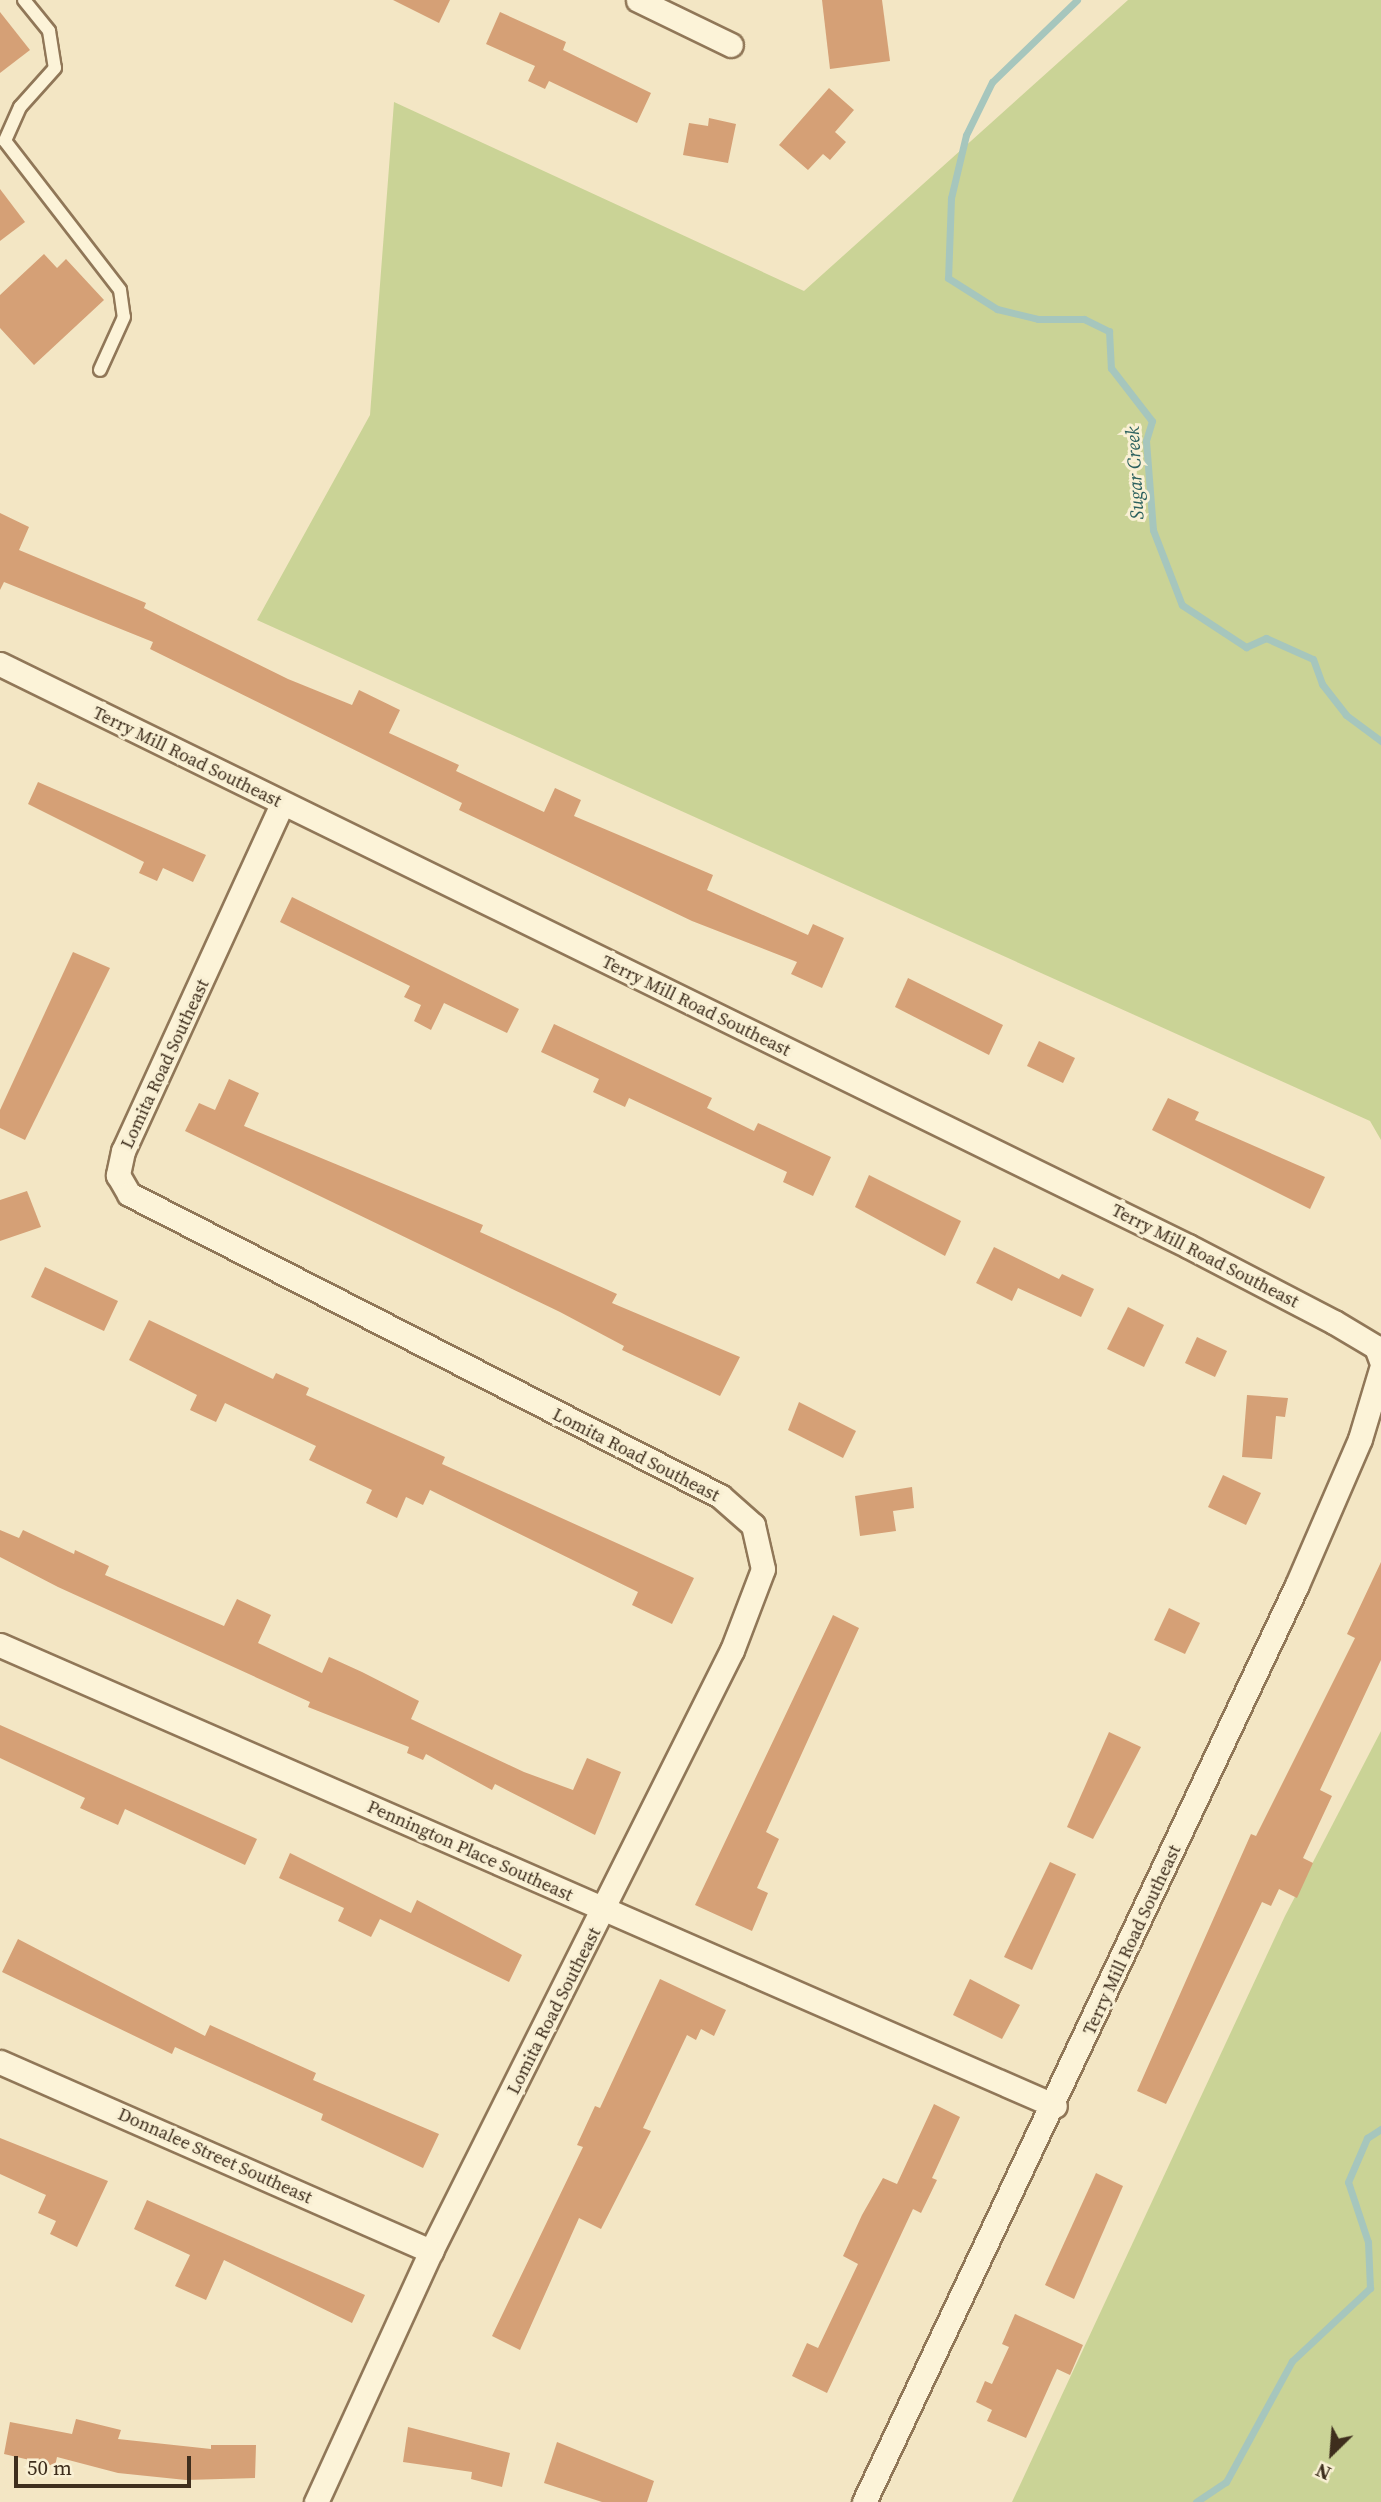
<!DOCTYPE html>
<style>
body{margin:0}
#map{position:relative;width:1381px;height:2502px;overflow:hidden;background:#f3e6c4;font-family:"Source Serif 4",serif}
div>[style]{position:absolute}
.green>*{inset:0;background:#cad396}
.stream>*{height:7px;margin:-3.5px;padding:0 3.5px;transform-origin:3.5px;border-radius:3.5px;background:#a6c6bd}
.building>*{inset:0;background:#d5a076}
.roads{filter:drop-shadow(2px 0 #907758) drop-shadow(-2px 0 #907758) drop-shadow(0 2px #907758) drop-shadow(0 -2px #907758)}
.lane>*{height:12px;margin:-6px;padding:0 6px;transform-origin:6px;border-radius:6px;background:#fcf3d8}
.street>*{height:23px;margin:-11.5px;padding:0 11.5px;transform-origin:11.5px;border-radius:11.5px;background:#fcf3d8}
span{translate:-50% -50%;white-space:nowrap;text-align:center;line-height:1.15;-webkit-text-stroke:6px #f9f0d4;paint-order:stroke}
.street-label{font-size:18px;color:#3e2e1d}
.water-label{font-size:19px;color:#2b605e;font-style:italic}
.north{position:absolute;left:1297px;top:2418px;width:70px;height:70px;-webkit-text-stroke:5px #f9f0d4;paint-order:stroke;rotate:205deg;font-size:19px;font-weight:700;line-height:28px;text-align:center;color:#3e2e1d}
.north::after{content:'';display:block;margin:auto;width:24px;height:32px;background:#3e2e1d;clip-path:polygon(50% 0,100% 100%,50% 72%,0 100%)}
.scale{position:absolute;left:14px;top:2456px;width:177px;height:32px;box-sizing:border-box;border:4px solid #3e2e1d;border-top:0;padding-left:9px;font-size:21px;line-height:24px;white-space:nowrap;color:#3e2e1d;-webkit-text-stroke:5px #f9f0d4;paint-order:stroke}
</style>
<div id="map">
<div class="green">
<div style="clip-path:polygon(1128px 0,1381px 0,1381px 1140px,1370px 1121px,257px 620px,370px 415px,394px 102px,804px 291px)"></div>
<div style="clip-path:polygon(1381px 1731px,1381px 2502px,1012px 2502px,1285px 1916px)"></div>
</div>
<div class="stream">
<div style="left:1077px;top:0;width:118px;rotate:136deg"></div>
<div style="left:992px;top:82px;width:59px;rotate:116.1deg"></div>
<div style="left:966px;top:135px;width:65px;rotate:103.4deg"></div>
<div style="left:951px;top:198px;width:80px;rotate:92.1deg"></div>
<div style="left:948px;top:278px;width:58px;rotate:32.3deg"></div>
<div style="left:997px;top:309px;width:42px;rotate:13.7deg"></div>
<div style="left:1038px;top:319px;width:46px"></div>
<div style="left:1084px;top:319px;width:28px;rotate:26deg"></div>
<div style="left:1109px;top:331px;width:37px;rotate:87deg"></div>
<div style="left:1111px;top:368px;width:67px;rotate:52.3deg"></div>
<div style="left:1152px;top:421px;width:21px;rotate:107deg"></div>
<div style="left:1146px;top:441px;width:89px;rotate:85.5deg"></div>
<div style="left:1153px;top:530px;width:80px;rotate:68.9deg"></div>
<div style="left:1182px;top:605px;width:77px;rotate:33.3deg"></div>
<div style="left:1246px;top:647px;width:22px;rotate:-24deg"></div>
<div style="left:1266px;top:638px;width:51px;rotate:24.1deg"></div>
<div style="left:1313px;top:659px;width:27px;rotate:70deg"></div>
<div style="left:1322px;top:684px;width:39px;rotate:52deg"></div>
<div style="left:1346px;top:715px;width:44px;rotate:36.6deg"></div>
<div style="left:1196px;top:2502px;width:36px;rotate:-34deg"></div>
<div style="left:1226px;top:2482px;width:138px;rotate:-61.4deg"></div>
<div style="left:1292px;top:2361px;width:107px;rotate:-43.1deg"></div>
<div style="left:1370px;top:2288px;width:46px;rotate:-92.5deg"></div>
<div style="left:1368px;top:2242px;width:63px;rotate:-108.4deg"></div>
<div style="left:1348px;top:2182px;width:48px;rotate:-66.6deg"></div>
<div style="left:1367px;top:2138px;width:17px;rotate:-33deg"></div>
</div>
<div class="building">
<div style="clip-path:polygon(393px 0,450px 0,439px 23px)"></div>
<div style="clip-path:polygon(822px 0,882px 0,890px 61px,830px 69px)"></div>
<div style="clip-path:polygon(0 12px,30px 50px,0 73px)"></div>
<div style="clip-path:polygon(500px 12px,566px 42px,563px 50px,651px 93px,637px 123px,549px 81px,545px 89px,528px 81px,535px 66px,486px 44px)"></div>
<div style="clip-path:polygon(829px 88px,854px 110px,835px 132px,846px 142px,830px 160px,823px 154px,808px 170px,779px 145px)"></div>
<div style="clip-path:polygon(709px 118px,736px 124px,728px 163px,683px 155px,689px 123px,708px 126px)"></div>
<div style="clip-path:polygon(0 189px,25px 222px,0 241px)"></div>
<div style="clip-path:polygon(44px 254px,57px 268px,66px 259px,104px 300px,34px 365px,0 328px,0 295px)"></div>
<div style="clip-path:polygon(0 513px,29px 527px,19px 550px,146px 603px,144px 608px,288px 679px,352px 705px,359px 690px,400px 710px,389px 733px,459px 765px,456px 771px,544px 812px,555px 788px,581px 800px,574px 816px,713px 875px,707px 890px,808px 935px,813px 924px,844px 938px,822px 988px,791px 974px,797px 962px,692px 921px,459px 810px,462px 803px,150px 649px,153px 642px,4px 582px,0 590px)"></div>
<div style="clip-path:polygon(38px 782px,206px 855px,193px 882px,163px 868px,157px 881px,139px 873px,144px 862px,28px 804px)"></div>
<div style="clip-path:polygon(292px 897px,519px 1009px,507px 1033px,444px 1003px,431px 1030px,414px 1021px,421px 1005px,404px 997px,410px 986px,280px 922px)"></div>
<div style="clip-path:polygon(73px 952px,110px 968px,25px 1140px,0 1128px,0 1110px)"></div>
<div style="clip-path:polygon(908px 978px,1003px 1025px,989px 1055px,895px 1007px)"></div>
<div style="clip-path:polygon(554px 1024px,712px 1098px,707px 1108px,754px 1131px,758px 1123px,831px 1157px,813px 1196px,783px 1182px,787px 1172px,629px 1098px,625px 1107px,593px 1092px,599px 1079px,541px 1052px)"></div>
<div style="clip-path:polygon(1039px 1041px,1075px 1058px,1063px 1083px,1027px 1066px)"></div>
<div style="clip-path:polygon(229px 1079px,259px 1093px,244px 1126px,483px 1225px,480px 1232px,617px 1294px,612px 1303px,740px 1357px,720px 1396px,622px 1350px,624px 1346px,560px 1312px,185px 1131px,199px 1103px,215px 1110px)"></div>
<div style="clip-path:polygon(1168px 1098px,1199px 1112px,1195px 1120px,1325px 1177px,1310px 1209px,1152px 1130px)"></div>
<div style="clip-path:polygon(869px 1175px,961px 1221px,945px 1256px,855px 1207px)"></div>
<div style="clip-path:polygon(27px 1191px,41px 1227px,0 1241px,0 1200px)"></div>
<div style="clip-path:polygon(994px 1247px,1059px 1279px,1062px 1274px,1094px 1289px,1081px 1317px,1018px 1288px,1012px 1301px,976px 1283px)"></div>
<div style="clip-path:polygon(45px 1267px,118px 1301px,104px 1331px,31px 1297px)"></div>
<div style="clip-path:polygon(1128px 1307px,1164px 1325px,1144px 1367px,1107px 1349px)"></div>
<div style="clip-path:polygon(149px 1320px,273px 1379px,276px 1373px,309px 1388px,306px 1395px,445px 1457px,442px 1464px,694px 1578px,672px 1624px,632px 1605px,638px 1592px,430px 1490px,423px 1505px,406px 1497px,397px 1518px,366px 1503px,372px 1490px,309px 1460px,316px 1446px,225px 1403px,216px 1422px,190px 1410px,197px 1395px,129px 1360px)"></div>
<div style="clip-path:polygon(1197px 1337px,1227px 1351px,1215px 1377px,1185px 1363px)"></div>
<div style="clip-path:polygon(1247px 1395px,1288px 1398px,1285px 1417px,1276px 1416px,1272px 1459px,1242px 1457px)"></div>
<div style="clip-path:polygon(799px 1402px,856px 1431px,843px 1458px,788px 1430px)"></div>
<div style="clip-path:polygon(1223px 1475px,1261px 1493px,1246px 1525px,1208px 1507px)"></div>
<div style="clip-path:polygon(912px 1487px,914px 1508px,893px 1511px,896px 1531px,860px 1536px,855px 1496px)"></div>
<div style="clip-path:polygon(0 1530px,19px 1538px,23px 1530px,74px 1554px,75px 1550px,109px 1566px,105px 1575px,224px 1626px,237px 1599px,271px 1615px,258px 1643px,322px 1673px,329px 1657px,362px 1672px,419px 1701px,411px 1719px,524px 1772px,573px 1790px,587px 1758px,621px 1772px,595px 1835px,495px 1784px,492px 1790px,426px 1754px,423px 1760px,407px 1753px,409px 1747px,308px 1707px,310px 1702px,58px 1587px,0 1557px)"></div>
<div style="clip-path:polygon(1381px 1562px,1381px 1660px,1320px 1790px,1332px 1796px,1303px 1858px,1313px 1863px,1297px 1898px,1279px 1889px,1271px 1906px,1262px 1902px,1166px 2104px,1137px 2091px,1251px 1834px,1256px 1836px,1355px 1638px,1347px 1634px)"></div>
<div style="clip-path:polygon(1169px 1608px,1200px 1623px,1185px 1654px,1154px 1640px)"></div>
<div style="clip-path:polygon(833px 1615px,859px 1628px,766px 1832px,779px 1839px,757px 1888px,768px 1893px,752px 1931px,695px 1905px)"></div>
<div style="clip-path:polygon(0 1725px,257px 1839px,245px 1865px,125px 1809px,118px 1825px,80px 1808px,85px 1798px,0 1758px)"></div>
<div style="clip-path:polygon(1109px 1732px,1141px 1747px,1093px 1839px,1067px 1827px)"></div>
<div style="clip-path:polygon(290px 1853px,411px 1913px,417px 1900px,522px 1955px,509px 1982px,380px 1919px,371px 1937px,338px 1921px,344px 1908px,279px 1878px)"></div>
<div style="clip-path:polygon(1050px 1862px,1076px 1874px,1032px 1970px,1004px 1957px)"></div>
<div style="clip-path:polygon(18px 1939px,205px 2036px,210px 2025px,316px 2073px,313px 2080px,439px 2134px,423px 2168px,321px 2120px,323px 2114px,175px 2047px,172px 2054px,2px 1972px)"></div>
<div style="clip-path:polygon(660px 1979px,726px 2010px,714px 2036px,701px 2029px,696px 2040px,687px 2035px,643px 2128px,651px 2131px,601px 2229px,579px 2218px,520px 2350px,492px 2336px,583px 2147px,577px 2145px,595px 2106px,600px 2108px)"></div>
<div style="clip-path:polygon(970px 1979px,1020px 2005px,1002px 2039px,953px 2015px)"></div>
<div style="clip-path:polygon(934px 2104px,960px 2117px,932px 2178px,937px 2180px,921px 2213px,913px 2209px,827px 2393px,792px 2376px,807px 2343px,818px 2348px,858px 2264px,843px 2256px,862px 2215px,883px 2178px,897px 2184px)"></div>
<div style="clip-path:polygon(0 2138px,108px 2181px,77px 2247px,50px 2234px,56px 2221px,38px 2213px,46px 2195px,0 2174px)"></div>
<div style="clip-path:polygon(1096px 2173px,1123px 2186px,1074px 2299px,1045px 2285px)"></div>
<div style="clip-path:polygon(147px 2200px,365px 2295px,352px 2323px,224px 2260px,206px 2300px,175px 2286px,190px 2255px,134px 2229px)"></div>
<div style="clip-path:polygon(1015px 2314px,1083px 2345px,1070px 2375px,1057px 2369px,1026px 2438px,987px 2421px,992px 2410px,976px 2402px,985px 2381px,992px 2384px,1009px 2347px,1002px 2344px)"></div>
<div style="clip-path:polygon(76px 2419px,121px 2430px,118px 2439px,211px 2449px,211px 2445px,256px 2445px,255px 2478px,186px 2480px,118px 2473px,57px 2457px,55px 2466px,4px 2454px,10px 2422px,72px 2434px)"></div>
<div style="clip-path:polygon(408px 2427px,510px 2453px,502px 2487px,471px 2479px,472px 2472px,403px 2462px)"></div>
<div style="clip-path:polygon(557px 2442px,654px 2481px,647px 2502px,602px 2502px,544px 2483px)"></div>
</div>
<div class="roads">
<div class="lane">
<div style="left:24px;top:0;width:40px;rotate:51deg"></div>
<div style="left:49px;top:31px;width:37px;rotate:81deg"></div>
<div style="left:55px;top:68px;width:52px;rotate:131.9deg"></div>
<div style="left:20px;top:107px;width:37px;rotate:114deg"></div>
<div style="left:5px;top:141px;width:188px;rotate:52.3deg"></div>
<div style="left:120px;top:290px;width:27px;rotate:82deg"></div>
<div style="left:124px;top:317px;width:58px;rotate:114.4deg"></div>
</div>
<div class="street">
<div style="left:638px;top:0;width:103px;rotate:25.8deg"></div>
<div style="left:0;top:664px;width:1323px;rotate:26.1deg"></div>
<div style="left:1188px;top:1246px;width:165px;rotate:27.5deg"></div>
<div style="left:1334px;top:1322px;width:49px;rotate:30.8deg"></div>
<div style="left:1376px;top:1347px;width:15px;rotate:70deg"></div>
<div style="left:282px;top:804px;width:382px;rotate:114.6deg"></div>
<div style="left:123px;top:1151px;width:25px;rotate:102deg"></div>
<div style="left:118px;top:1175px;width:22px;rotate:60deg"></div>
<div style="left:129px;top:1194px;width:664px;rotate:27.07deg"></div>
<div style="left:720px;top:1496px;width:44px;rotate:41.3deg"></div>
<div style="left:753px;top:1525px;width:45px;rotate:77.2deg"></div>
<div style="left:763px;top:1569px;width:87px;rotate:110.9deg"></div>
<div style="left:732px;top:1650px;width:672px;rotate:116.6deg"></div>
<div style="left:431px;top:2251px;width:276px;rotate:114.6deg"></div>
<div style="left:0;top:1645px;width:1151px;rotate:23.6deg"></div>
<div style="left:0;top:2062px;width:471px;rotate:23.7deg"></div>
<div style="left:864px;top:2502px;width:1012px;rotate:-64.73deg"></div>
<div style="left:1296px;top:1587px;width:161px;rotate:-66.6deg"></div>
<div style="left:1360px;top:1439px;width:73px;rotate:-73.3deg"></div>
</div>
</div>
<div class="street-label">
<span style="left:187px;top:757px;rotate:26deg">Terry Mill Road Southeast</span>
<span style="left:696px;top:1006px;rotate:26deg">Terry Mill Road Southeast</span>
<span style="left:165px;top:1064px;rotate:-65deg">Lomita Road Southeast</span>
<span style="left:1205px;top:1256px;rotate:27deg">Terry Mill Road Southeast</span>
<span style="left:636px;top:1455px;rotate:27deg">Lomita Road Southeast</span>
<span style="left:470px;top:1851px;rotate:24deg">Pennington Place Southeast</span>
<span style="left:1132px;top:1940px;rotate:-65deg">Terry Mill Road Southeast</span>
<span style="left:554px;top:2011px;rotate:-63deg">Lomita Road Southeast</span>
<span style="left:215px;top:2156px;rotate:24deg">Donnalee Street Southeast</span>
</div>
<div class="water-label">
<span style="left:1135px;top:473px;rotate:-93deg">Sugar Creek</span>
</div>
<div class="north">N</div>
<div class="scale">50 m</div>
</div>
